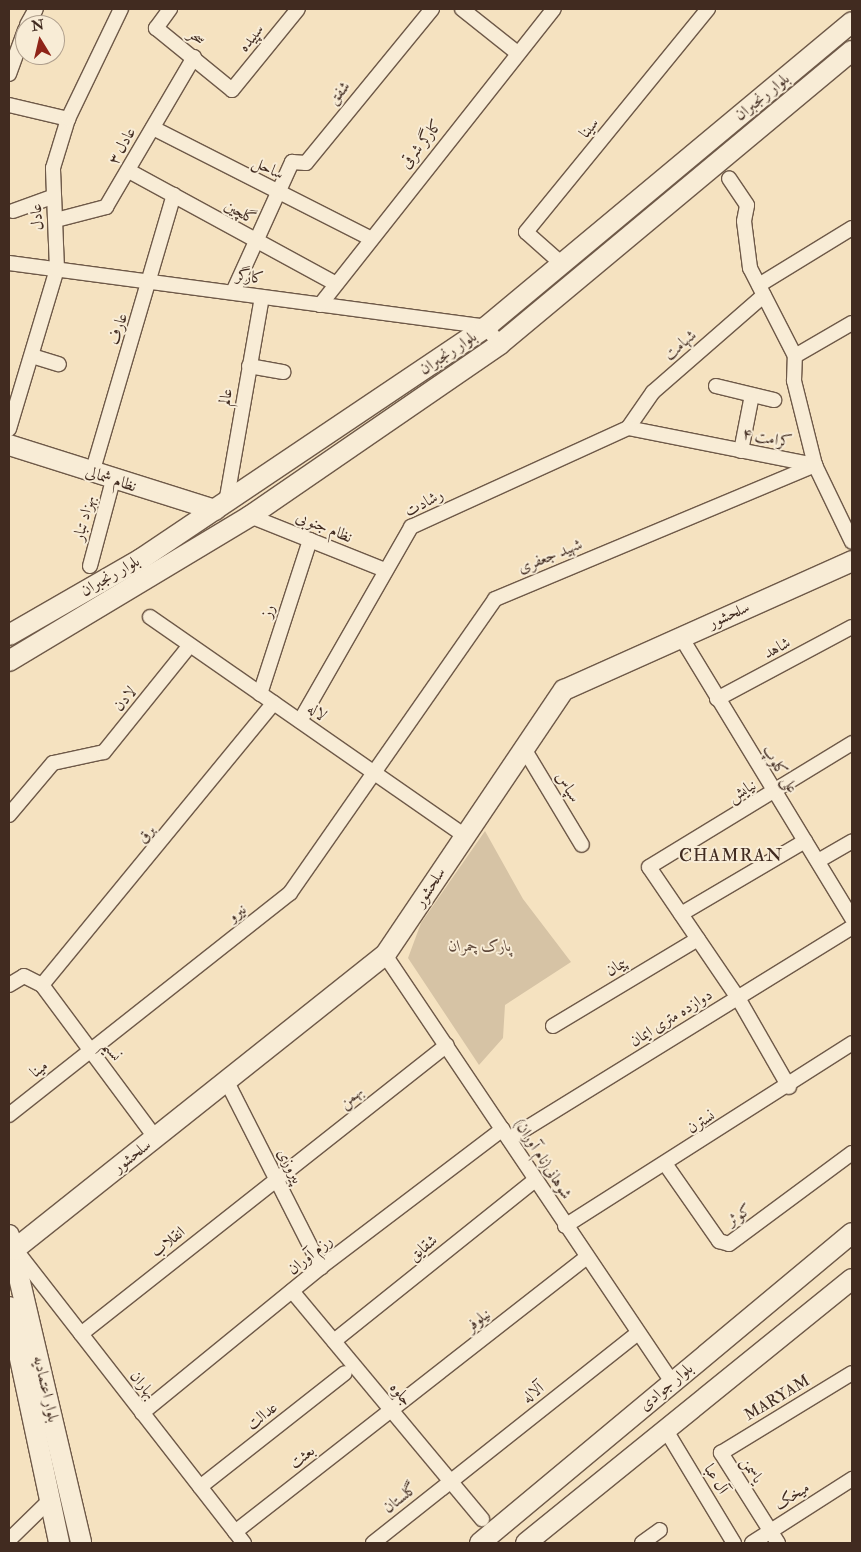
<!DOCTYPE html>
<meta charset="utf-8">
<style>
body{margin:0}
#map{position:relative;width:861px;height:1552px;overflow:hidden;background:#f5e2c0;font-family:"IM FELL Double Pica",Amiri,serif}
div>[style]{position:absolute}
.green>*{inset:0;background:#d6c3a5}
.roads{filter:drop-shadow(1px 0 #6e5948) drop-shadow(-1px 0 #6e5948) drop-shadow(0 1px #6e5948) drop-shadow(0 -1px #6e5948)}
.street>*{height:14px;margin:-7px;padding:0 7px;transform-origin:7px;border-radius:7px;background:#f8ecd6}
.secondary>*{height:20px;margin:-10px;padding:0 10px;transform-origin:10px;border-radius:10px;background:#f8ecd6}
span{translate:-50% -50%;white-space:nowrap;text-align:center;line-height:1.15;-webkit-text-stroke:4px #f8ecd6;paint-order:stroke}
.street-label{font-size:16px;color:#412b20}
.park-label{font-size:16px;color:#5f493b;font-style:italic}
.neighbourhood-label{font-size:18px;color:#412b20;letter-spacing:1px}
.frame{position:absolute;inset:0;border:10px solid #412b20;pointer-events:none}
.north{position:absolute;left:15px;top:15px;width:50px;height:50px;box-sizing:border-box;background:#f8ecd6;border:1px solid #af9f8d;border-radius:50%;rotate:351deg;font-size:14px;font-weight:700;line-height:20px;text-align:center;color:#412b20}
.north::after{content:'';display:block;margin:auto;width:18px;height:22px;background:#8f2418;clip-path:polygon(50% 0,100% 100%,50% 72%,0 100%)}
</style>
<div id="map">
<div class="green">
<div style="clip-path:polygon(485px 831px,523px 899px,571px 962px,505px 1005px,503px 1038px,479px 1065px,408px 958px,421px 923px)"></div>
</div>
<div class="roads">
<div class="street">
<div style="left:170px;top:9px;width:24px;rotate:126deg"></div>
<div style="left:156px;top:28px;width:98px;rotate:39.2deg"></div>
<div style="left:232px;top:90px;width:104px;rotate:-50.8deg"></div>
<div style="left:462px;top:9px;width:69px;rotate:38.5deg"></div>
<div style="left:27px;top:25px;width:18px;rotate:-61deg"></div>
<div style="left:9px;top:74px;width:47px;rotate:-70deg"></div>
<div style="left:9px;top:105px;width:61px;rotate:13.3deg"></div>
<div style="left:153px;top:128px;width:243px;rotate:26.9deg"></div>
<div style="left:129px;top:171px;width:234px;rotate:28.6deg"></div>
<div style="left:13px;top:211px;width:41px;rotate:-19.7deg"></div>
<div style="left:56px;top:220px;width:52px;rotate:-14.6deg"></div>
<div style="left:106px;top:207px;width:174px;rotate:-59.6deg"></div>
<div style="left:9px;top:263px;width:481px;rotate:7.6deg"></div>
<div style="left:486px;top:327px;width:22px;rotate:51deg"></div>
<div style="left:562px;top:264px;width:48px;rotate:-138.4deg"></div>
<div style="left:526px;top:232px;width:288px;rotate:-50.8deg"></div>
<div style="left:759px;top:285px;width:109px;rotate:-31.5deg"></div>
<div style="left:233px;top:292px;width:143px;rotate:-65.6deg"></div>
<div style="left:292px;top:162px;width:14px;rotate:4deg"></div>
<div style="left:306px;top:163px;width:199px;rotate:-50.7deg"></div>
<div style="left:320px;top:305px;width:377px;rotate:-51.7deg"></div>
<div style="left:32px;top:356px;width:28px;rotate:17deg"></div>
<div style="left:795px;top:356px;width:66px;rotate:-30.1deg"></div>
<div style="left:249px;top:366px;width:35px;rotate:10deg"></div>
<div style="left:716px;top:386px;width:60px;rotate:13.6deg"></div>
<div style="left:628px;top:428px;width:191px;rotate:11.2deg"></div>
<div style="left:815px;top:465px;width:85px;rotate:64.3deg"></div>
<div style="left:628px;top:428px;width:44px;rotate:-55.2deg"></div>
<div style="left:653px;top:392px;width:147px;rotate:-41.1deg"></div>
<div style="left:9px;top:429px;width:167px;rotate:-73.3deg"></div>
<div style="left:57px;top:269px;width:101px;rotate:-92.3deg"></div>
<div style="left:53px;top:168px;width:51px;rotate:-73deg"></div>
<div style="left:68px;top:119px;width:122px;rotate:-64.3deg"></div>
<div style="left:741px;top:451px;width:57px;rotate:-78.9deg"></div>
<div style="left:92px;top:473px;width:290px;rotate:-73.6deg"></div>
<div style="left:226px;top:503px;width:209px;rotate:-80.1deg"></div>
<div style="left:250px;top:516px;width:145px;rotate:21.8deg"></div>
<div style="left:90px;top:566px;width:89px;rotate:-75deg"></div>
<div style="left:150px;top:617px;width:382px;rotate:34.8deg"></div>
<div style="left:681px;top:637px;width:329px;rotate:58.7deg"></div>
<div style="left:260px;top:694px;width:162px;rotate:-72deg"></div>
<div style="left:717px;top:699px;width:153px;rotate:-28.1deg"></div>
<div style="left:300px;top:721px;width:224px;rotate:-60.2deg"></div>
<div style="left:411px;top:527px;width:239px;rotate:-24.5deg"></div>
<div style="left:523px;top:747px;width:114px;rotate:59deg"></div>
<div style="left:9px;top:815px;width:68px;rotate:-49.8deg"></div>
<div style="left:53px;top:763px;width:52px;rotate:-12.2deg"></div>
<div style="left:104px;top:752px;width:137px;rotate:-51.2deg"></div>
<div style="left:818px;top:861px;width:39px;rotate:-30deg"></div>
<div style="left:681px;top:914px;width:144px;rotate:-30.5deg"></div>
<div style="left:385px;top:955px;width:514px;rotate:56.09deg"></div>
<div style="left:9px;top:985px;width:17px;rotate:-31deg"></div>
<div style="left:24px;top:976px;width:20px;rotate:27deg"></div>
<div style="left:42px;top:985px;width:189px;rotate:53.4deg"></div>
<div style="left:42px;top:985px;width:365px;rotate:-50.6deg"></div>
<div style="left:553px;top:1026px;width:169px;rotate:-31deg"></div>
<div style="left:227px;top:1082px;width:208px;rotate:63.1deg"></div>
<div style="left:789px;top:1087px;width:103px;rotate:-119.8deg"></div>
<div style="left:738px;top:998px;width:158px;rotate:-124.2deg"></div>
<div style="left:649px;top:867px;width:238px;rotate:-31.4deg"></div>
<div style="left:9px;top:1115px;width:358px;rotate:-38.3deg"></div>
<div style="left:290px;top:893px;width:358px;rotate:-55.1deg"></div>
<div style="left:495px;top:599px;width:347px;rotate:-22.7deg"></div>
<div style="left:815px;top:465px;width:87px;rotate:-104deg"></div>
<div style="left:794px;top:381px;width:25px;rotate:-88deg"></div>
<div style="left:795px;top:356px;width:99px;rotate:-117.1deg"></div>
<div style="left:750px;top:268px;width:47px;rotate:-97.3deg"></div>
<div style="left:744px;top:221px;width:16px;rotate:-79deg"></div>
<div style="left:747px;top:205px;width:32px;rotate:-124deg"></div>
<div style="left:509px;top:1139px;width:403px;rotate:-31.7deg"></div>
<div style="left:666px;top:1165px;width:93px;rotate:55.1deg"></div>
<div style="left:719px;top:1241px;width:10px;rotate:17deg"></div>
<div style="left:729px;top:1244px;width:153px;rotate:-36.5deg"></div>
<div style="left:565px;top:1226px;width:340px;rotate:-32.5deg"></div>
<div style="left:15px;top:1249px;width:373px;rotate:52.1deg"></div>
<div style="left:292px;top:1291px;width:297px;rotate:50.2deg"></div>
<div style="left:81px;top:1334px;width:466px;rotate:-38.3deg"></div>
<div style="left:334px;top:1341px;width:256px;rotate:-38.7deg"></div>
<div style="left:142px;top:1413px;width:231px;rotate:-39.2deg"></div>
<div style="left:321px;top:1267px;width:228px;rotate:-37.2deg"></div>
<div style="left:667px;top:1432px;width:130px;rotate:58.9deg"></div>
<div style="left:200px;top:1487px;width:184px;rotate:-38.2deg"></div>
<div style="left:235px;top:1532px;width:447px;rotate:-38deg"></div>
<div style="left:9px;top:1540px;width:54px;rotate:-44.3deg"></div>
<div style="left:373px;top:1543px;width:338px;rotate:-38.4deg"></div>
<div style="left:642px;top:1543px;width:22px;rotate:-36deg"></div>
<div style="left:752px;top:1543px;width:119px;rotate:-32.6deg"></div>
<div style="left:778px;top:1543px;width:107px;rotate:-122.3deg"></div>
<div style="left:721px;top:1453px;width:153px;rotate:-31.4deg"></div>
</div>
<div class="secondary">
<div style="left:9px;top:445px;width:216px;rotate:17.5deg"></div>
<div style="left:9px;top:635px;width:152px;rotate:-29.9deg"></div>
<div style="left:141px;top:559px;width:416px;rotate:-33.9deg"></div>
<div style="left:486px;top:327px;width:476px;rotate:-39.8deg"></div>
<div style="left:9px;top:661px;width:281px;rotate:-31deg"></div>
<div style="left:250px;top:516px;width:303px;rotate:-34.5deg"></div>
<div style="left:500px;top:344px;width:458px;rotate:-39.8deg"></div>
<div style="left:9px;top:1235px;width:316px;rotate:76.8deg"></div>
<div style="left:15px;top:1249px;width:473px;rotate:-38.5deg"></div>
<div style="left:385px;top:955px;width:320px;rotate:-56deg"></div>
<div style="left:564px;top:690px;width:316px;rotate:-24.1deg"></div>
<div style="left:9px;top:1307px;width:241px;rotate:78deg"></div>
<div style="left:480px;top:1543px;width:484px;rotate:-39.8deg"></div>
<div style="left:526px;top:1543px;width:419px;rotate:-39deg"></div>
</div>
</div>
<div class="street-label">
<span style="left:197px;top:37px;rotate:38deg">سحر</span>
<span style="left:251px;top:38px;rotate:-51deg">سپیده</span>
<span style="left:339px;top:93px;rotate:-51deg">شفق</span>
<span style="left:762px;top:97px;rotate:-39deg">بلوار رنجبران</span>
<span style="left:589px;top:128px;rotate:-51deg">سینا</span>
<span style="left:421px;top:144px;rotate:-52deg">کارگر شرقی</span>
<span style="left:122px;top:146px;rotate:-61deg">عادل ۳</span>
<span style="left:268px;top:168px;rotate:26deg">ساحل</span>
<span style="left:240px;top:212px;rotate:29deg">گلچین</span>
<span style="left:37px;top:217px;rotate:-95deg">عادل</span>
<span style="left:250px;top:277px;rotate:8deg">کارگر</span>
<span style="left:118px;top:329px;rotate:-73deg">عارف</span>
<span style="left:680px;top:345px;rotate:-41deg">شهامت</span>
<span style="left:448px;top:353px;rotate:-34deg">بلوار رنجبران</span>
<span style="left:226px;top:397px;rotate:-81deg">عالم</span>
<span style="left:767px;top:438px;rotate:11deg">کرامت ۴</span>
<span style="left:111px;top:479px;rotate:18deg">نظام شمالی</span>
<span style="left:424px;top:503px;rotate:-28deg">رشادت</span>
<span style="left:84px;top:518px;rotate:-75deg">بهزاد تبار</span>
<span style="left:324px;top:527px;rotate:22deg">نظام جنوبی</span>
<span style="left:550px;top:556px;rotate:-22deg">شهید جعفری</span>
<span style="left:110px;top:576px;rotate:-30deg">بلوار رنجبران</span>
<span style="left:268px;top:611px;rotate:-72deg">رز</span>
<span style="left:729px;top:615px;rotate:-24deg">سلحشور</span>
<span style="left:777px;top:648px;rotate:-28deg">شاهد</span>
<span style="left:125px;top:699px;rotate:-51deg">لادن</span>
<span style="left:317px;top:712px;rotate:35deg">لاله</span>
<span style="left:780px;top:769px;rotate:58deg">علی کلوپ</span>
<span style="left:568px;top:787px;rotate:59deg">سپاس</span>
<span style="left:742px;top:791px;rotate:-31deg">نیایش</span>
<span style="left:146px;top:834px;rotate:-50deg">برق</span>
<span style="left:430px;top:887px;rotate:-57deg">سلحشور</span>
<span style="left:237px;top:913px;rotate:-38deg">نیرو</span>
<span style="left:616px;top:967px;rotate:-31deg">پیمان</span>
<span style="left:671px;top:1018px;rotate:-32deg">دوازده متری ایمان</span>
<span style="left:112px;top:1051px;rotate:53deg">نسیم</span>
<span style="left:39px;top:1069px;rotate:-38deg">مینا</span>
<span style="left:351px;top:1097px;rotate:-38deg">بهمن</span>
<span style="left:701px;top:1122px;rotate:-32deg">نسترن</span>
<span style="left:132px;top:1156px;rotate:-38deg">سلحشور</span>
<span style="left:543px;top:1159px;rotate:57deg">شوهانی(نام آوران)</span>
<span style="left:290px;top:1166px;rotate:63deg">پیروزی</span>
<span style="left:739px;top:1215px;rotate:-35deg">کوثر</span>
<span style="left:168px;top:1242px;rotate:-39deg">انقلاب</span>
<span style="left:423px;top:1248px;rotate:-39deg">شقایق</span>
<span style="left:310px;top:1255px;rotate:-39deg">رزم آوران</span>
<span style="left:478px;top:1320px;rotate:-38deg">نیلوفر</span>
<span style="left:143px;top:1385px;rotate:52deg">بهاران</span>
<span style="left:666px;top:1387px;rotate:-40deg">بلوار جوادی</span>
<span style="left:46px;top:1389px;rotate:77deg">بلوار اعتمادیه</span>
<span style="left:533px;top:1393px;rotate:-38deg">آلاله</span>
<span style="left:401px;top:1394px;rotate:50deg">جلوه</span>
<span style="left:777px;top:1398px;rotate:-31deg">MARYAM</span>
<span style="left:262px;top:1416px;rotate:-38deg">عدالت</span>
<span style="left:302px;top:1457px;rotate:-38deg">بعثت</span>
<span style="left:752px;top:1470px;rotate:57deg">یاسمن</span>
<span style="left:716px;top:1479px;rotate:59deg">آل عبا</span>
<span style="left:792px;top:1496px;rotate:-32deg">میخک</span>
<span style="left:400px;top:1498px;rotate:-39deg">گلستان</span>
</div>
<div class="park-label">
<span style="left:480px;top:946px">پارک چمران</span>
</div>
<div class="neighbourhood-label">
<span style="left:731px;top:856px">CHAMRAN</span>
</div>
<div class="frame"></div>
<div class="north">N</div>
</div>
